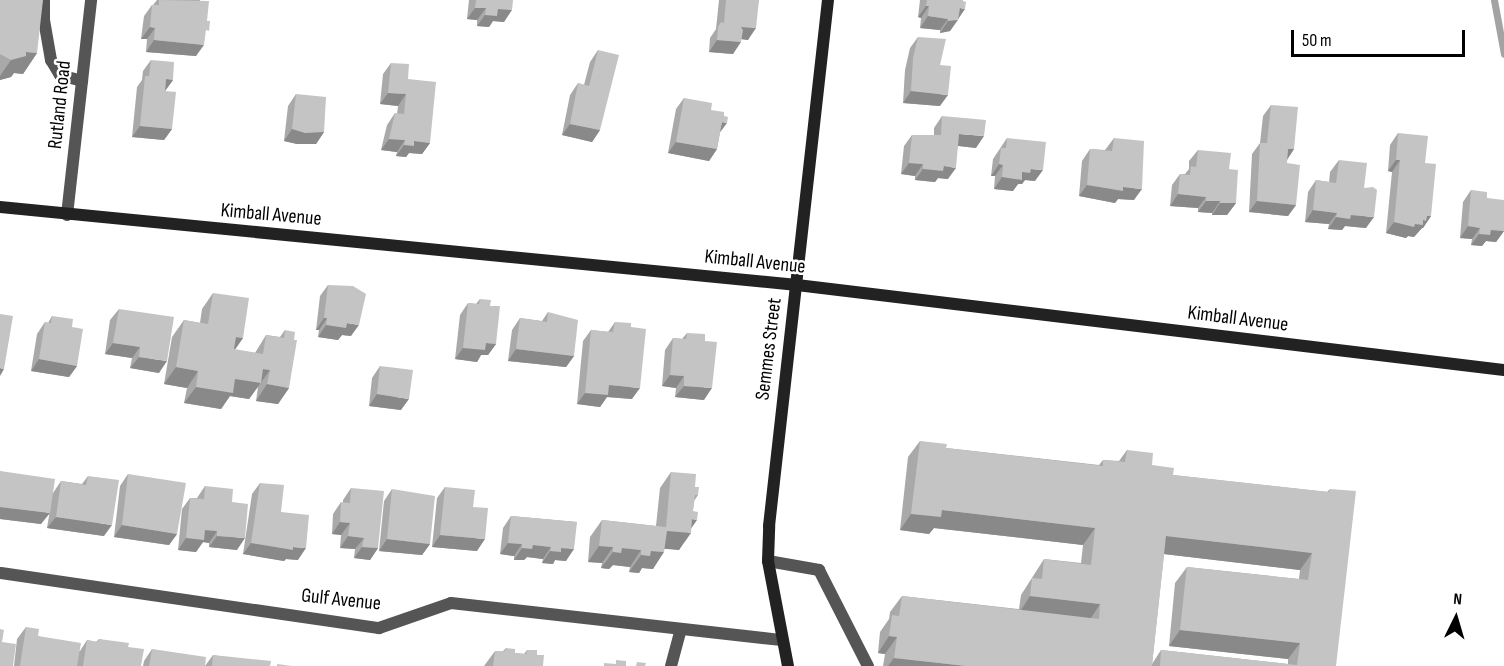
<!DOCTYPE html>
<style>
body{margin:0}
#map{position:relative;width:1504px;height:666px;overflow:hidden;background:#fff;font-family:"Sofia Sans Condensed",sans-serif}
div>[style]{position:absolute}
.stream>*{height:7px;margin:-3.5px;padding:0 3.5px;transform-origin:3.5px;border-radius:3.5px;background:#a3a3a3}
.lane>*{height:12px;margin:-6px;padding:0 6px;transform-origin:6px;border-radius:6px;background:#555}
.street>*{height:12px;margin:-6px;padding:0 6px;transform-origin:6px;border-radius:6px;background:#555}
.secondary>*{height:12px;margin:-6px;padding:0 6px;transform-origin:6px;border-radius:6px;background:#222}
.wall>*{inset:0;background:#a9a9a9}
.shaded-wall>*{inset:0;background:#898989}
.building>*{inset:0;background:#c4c4c4}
span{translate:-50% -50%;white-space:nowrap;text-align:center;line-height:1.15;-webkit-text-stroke:5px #fff;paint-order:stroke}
.street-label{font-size:20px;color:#000}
.north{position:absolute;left:1426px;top:588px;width:60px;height:60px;-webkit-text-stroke:4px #fff;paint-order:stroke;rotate:5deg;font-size:16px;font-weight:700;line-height:24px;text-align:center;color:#000}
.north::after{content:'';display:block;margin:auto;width:21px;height:27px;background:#000;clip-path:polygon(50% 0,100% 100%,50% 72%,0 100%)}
.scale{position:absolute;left:1291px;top:30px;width:174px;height:27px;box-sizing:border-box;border:3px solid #000;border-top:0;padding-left:8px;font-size:18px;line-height:21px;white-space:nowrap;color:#000;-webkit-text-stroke:4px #fff;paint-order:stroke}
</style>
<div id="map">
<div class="stream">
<div style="left:1494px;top:0;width:55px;rotate:79.5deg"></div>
</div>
<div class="lane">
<div style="left:44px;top:0;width:20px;rotate:90deg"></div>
<div style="left:44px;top:20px;width:41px;rotate:80.1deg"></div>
<div style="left:51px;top:60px;width:17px;rotate:59deg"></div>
<div style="left:60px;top:75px;width:23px;rotate:15deg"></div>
<div style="left:768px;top:561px;width:52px;rotate:10deg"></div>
<div style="left:819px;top:570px;width:108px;rotate:63deg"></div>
<div style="left:671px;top:666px;width:38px;rotate:-75deg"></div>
</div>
<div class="street">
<div style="left:67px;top:215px;width:216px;rotate:-83.6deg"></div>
<div style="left:1px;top:573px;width:382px;rotate:8.3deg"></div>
<div style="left:379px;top:628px;width:76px;rotate:-19.1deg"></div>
<div style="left:451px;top:603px;width:333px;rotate:6.4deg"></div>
</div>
<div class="secondary">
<div style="left:0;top:207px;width:801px;rotate:5.59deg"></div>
<div style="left:797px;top:285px;width:712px;rotate:6.86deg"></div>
<div style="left:788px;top:666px;width:107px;rotate:-100.8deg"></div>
<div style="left:768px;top:561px;width:35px;rotate:-88deg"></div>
<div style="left:769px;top:526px;width:529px;rotate:-83.6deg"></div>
</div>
<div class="wall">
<div style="clip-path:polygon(0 0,37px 53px,23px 74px,14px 73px,11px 77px,0 80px)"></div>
<div style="clip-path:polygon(157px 0,200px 0,205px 37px,196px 56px,146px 52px,147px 39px,141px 39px,144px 16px,152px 5px,153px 5px)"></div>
<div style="clip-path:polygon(469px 0,513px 0,504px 22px,493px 21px,489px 27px,477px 26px,477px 20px,467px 19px)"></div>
<div style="clip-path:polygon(719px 0,759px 0,748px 40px,741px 39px,733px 54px,709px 52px,710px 38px,716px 29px)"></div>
<div style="clip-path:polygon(920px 0,963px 0,958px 20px,950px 31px,940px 33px,940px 30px,920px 28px,921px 18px,918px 17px)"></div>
<div style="clip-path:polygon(918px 37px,940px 65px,940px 106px,903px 103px,905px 70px,910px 48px)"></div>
<div style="clip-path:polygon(598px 50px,600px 130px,592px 142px,562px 135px,570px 95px,578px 83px,584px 85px,590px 62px)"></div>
<div style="clip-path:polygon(151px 60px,173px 80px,165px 91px,172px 129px,164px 140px,132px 137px,137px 87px,142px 80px,143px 71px)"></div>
<div style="clip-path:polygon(391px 63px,408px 79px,430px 143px,422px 154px,409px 153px,406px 157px,396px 156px,397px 152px,381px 150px,387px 125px,395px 113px,397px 114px,398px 106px,380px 104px,383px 74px)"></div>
<div style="clip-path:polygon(296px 94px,324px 132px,316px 144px,297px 144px,284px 141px,288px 106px)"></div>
<div style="clip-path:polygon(684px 98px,711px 110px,720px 132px,717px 149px,709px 161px,668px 153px,676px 109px)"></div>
<div style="clip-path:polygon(1271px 105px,1294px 149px,1287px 160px,1287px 163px,1296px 205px,1288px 216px,1249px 212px,1252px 154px,1260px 143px,1263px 116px)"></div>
<div style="clip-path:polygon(942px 116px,976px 148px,958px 146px,948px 179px,938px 178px,935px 182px,915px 180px,915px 176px,901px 174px,904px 146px,912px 135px,934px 135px,934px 128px)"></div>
<div style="clip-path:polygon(1398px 133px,1425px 163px,1431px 216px,1423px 228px,1422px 228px,1414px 237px,1408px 236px,1406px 238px,1386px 233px,1392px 172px,1388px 171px,1390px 145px)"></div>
<div style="clip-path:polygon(1007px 138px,1035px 181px,1025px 180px,1022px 184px,1018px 184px,1013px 191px,994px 189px,995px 176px,991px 176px,993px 159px)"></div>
<div style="clip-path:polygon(1114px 138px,1134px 200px,1118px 199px,1115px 203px,1079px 196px,1082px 161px,1090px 149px,1105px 150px)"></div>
<div style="clip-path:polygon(1198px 150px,1229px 169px,1236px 203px,1227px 215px,1212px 215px,1212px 213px,1198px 212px,1198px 208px,1170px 206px,1172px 185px,1180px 174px,1185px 174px,1189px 169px,1189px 161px)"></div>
<div style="clip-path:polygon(1339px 160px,1364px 188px,1366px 228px,1345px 226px,1342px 230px,1328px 229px,1329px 224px,1305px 222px,1308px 192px,1316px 180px,1329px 182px,1330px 172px)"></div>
<div style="clip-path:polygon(1471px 190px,1487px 198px,1504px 231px,1496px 242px,1486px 241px,1482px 246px,1471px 245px,1472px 239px,1460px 238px,1463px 202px)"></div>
<div style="clip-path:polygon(328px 285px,351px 336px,342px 335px,338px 340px,318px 337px,319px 330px,316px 330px,320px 296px)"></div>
<div style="clip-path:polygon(213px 293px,243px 338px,235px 350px,255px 353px,266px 335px,280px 337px,285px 330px,289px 388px,278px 404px,256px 401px,258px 387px,249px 399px,230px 396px,221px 409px,184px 403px,187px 388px,164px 384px,172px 337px,184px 320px,200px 323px,202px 309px)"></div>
<div style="clip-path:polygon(480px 299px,490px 306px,496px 344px,488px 355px,481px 355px,477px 362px,455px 359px,460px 315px,468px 303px,476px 304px)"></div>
<div style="clip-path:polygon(119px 309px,159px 373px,130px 368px,132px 358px,105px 354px,110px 320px)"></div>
<div style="clip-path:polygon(548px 312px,574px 356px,566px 367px,508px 361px,512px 330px,520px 318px,542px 321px)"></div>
<div style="clip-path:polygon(52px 316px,72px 327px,77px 366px,69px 377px,31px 371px,37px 334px,45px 322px,48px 323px)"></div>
<div style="clip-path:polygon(615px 322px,632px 399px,607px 397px,600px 407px,577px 404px,583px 341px,591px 330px,608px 332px)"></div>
<div style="clip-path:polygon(687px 333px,705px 341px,704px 400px,675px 397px,676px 388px,662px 386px,665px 350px,673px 338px,682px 339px)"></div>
<div style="clip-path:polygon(380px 366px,401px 410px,369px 406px,372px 378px)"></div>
<div style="clip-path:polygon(evenodd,920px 441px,946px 448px,1099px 465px,1103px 460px,1119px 461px,1127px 450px,1152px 465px,1173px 475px,1327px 492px,1330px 489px,1336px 666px,883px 666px,885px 654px,878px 653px,880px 632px,889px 619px,890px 612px,902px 596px,1019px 609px,1021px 595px,1044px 559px,1081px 563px,1083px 545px,934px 528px,929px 534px,900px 530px,908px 457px,920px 441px,1164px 554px,1300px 570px,1299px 579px,1187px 567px,1175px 583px,1169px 646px,1288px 659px,1288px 664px,1161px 650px,1152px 664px,1164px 554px)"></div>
<div style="clip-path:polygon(0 471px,53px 493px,61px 481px,82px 484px,88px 476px,104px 536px,47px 528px,51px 504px,41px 524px,0 519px)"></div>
<div style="clip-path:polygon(671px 472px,695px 487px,698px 495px,694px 501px,691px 527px,679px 550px,665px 548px,653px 569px,642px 568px,639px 573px,629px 572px,630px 567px,613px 565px,609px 569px,601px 568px,602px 563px,588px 562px,590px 537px,602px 520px,656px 526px,660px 488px)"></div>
<div style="clip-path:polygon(128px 474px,177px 534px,169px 545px,114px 537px,120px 486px)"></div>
<div style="clip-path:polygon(260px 483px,281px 512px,298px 560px,286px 559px,284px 561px,243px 554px,252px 494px)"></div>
<div style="clip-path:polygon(205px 486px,232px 502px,237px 550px,209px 547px,209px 543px,203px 542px,196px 552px,178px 550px,182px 509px,190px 498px,197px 498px)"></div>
<div style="clip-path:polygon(445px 487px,473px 507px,477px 551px,432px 547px,437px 498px)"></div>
<div style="clip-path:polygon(351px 488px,378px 548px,370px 560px,354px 558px,355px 549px,340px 548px,341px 535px,332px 534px,333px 514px,341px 502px,343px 503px,343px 500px)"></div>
<div style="clip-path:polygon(392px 489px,430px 544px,422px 555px,379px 551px,384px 501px)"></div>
<div style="clip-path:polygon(511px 516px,577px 522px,566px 561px,555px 560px,553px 564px,542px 563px,543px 559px,527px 557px,524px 560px,514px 560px,514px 556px,500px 554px,503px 528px)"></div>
<div style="clip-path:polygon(26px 627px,38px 636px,80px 651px,87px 640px,96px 642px,99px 639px,128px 647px,141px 666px,14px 666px,17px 639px)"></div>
<div style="clip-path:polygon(506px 648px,515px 653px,524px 654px,527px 650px,537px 655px,543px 666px,484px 666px,495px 651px,503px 651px)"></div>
<div style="clip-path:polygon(152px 649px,205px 666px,143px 666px,144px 661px)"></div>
<div style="clip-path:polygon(213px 655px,270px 666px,205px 666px)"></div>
</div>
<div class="shaded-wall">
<div style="clip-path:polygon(926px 6px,929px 6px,921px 18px,918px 17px)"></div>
<div style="clip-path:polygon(475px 8px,486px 8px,477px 20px,467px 19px)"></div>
<div style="clip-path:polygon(960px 8px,965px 9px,950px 31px,940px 33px,948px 21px)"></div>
<div style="clip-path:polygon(498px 9px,512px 10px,504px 22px,493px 21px,489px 27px,477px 26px,485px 15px)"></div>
<div style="clip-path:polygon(928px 16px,948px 19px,940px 30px,920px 28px)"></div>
<div style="clip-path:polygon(150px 27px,155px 28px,147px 39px,141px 39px)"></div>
<div style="clip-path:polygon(741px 27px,756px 28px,748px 40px,733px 38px)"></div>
<div style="clip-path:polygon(154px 40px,204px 45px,196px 56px,146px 52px)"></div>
<div style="clip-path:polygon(717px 40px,741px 42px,733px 54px,709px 52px)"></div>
<div style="clip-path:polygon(26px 52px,37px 53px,23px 74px,14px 73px,11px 77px,0 80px,0 76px,11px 60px)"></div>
<div style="clip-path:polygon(166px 79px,173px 80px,165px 91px)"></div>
<div style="clip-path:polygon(911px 91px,948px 95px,940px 106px,903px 103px)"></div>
<div style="clip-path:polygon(388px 93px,406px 94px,398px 106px,380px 104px)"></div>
<div style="clip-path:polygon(722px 122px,727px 123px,718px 135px)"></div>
<div style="clip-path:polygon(570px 124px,600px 130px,592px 142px,562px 135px)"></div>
<div style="clip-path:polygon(140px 126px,172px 129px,164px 140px,132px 137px)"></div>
<div style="clip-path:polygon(292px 129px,324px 132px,316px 144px,297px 144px,284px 141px)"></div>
<div style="clip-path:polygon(959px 134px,984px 136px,976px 148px,951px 145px)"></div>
<div style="clip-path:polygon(389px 139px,405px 140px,397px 152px,381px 150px)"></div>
<div style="clip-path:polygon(414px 141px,430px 143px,422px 154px,409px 153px,406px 157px,396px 156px,404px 145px)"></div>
<div style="clip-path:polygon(676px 142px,717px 149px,709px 161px,668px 153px)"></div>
<div style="clip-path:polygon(1288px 149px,1294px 149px,1286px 161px)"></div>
<div style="clip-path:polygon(1396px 160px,1400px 160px,1392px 172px,1388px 171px)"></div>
<div style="clip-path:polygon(909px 163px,923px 164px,915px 176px,901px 174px)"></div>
<div style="clip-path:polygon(999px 164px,1003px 165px,995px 176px,991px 176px)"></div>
<div style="clip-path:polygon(944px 166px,956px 168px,948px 179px,938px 178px,935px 182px,915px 180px,923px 169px)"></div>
<div style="clip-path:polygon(1031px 169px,1043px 170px,1035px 181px,1025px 180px,1022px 184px,1018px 184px,1013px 191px,994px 189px,1002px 177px,1022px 172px)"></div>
<div style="clip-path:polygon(1087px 185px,1123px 187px,1142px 189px,1134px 200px,1118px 199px,1115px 203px,1079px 196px)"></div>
<div style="clip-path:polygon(1178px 194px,1206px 197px,1198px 208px,1170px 206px)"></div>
<div style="clip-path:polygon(1206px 201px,1220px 201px,1212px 213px,1198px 212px)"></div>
<div style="clip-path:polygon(1257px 201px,1296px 205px,1288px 216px,1249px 212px)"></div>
<div style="clip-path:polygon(1220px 203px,1236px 203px,1227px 215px,1212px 215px)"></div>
<div style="clip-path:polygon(1313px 210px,1337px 213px,1329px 224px,1305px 222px)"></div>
<div style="clip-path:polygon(1351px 215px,1374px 217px,1366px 228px,1345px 226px,1342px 230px,1328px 229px,1336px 217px)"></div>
<div style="clip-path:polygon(1427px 216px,1431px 216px,1423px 228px,1422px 228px,1414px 237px,1408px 236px,1406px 238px,1386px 233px,1394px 222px,1415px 224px)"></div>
<div style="clip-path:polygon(1468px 226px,1480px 228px,1472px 239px,1460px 238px)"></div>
<div style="clip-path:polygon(1491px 230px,1504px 231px,1496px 242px,1486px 241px,1482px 246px,1471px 245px,1479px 234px)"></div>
<div style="clip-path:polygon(324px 318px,327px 318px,319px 330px,316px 330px)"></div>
<div style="clip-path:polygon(347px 323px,359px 325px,351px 336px,342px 335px,338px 340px,318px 337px,326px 325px)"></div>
<div style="clip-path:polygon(236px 337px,243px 338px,231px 354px)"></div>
<div style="clip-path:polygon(113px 343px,140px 347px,132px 358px,105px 354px)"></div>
<div style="clip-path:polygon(486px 343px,496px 344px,488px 355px,481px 355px,477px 362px,455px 359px,463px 348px)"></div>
<div style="clip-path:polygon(516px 349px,574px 356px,566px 367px,508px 361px)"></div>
<div style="clip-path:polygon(139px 357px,167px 361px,159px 373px,130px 368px)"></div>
<div style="clip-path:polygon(39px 359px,77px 366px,69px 377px,31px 371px)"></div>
<div style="clip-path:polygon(176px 367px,198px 371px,187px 388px,164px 384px)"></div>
<div style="clip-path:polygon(0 368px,4px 369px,0 376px)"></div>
<div style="clip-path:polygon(263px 369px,270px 370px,249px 399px,230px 396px,221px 409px,184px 403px,196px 387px,235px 379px)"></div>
<div style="clip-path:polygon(670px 375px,684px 376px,676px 388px,662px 386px)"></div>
<div style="clip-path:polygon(267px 384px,289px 388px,278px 404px,256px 401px)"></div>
<div style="clip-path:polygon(609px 385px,640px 388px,632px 399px,607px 397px,600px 407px,577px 404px,585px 393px)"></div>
<div style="clip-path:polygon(684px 386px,712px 388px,704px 400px,675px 397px)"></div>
<div style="clip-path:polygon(377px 394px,409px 399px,401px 410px,369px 406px)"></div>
<div style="clip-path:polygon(0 507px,50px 513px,41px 524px,0 519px)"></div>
<div style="clip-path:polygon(942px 510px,1095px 528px,1083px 545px,934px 528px,929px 534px,900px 530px,911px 514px)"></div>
<div style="clip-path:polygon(56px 517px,112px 525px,104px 536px,47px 528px)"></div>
<div style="clip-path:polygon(692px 519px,697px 520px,688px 533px,691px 533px,679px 550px,655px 548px,667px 531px)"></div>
<div style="clip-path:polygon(340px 522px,350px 523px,341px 535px,332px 534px)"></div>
<div style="clip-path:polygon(122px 525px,177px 534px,169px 545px,114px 537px)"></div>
<div style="clip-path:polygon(205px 530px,217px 531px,209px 543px,203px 542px,196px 552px,178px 550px,186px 538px)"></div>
<div style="clip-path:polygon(440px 535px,485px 539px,477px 551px,432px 547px)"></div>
<div style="clip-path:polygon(217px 536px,245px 538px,237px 550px,209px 547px)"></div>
<div style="clip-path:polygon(348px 536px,364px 538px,355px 549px,340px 548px)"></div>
<div style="clip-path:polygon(1166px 536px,1312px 553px,1300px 570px,1155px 553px)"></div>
<div style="clip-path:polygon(387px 539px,430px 544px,422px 555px,379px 551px)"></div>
<div style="clip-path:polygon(251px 543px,293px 547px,306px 548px,298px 560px,286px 559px,284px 561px,243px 554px)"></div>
<div style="clip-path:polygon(508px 543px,522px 544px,514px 556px,500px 554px)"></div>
<div style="clip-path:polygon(533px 545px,551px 547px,543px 559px,527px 557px,524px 560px,514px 560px,522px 548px)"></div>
<div style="clip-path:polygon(599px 546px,613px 547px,602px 563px,588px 562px)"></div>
<div style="clip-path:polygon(362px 547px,378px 548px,370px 560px,354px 558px)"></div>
<div style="clip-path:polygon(561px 548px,574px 549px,566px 561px,555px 560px,553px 564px,542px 563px,550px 551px)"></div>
<div style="clip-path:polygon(622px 548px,641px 550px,630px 567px,613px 565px,609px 569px,601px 568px,613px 552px)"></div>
<div style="clip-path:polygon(651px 551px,664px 552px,653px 569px,642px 568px,639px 573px,629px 572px,641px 555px)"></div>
<div style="clip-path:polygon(1030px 596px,1100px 604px,1089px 621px,1019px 613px)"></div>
<div style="clip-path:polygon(1180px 630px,1300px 643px,1288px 659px,1169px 646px)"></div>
<div style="clip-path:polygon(889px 636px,897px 637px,885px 654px,878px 653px)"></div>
<div style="clip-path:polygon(894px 658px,966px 666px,888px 666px)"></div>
</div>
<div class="building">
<div style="clip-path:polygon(0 0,43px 0,37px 53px,26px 52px,26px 56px,11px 60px,0 54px)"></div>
<div style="clip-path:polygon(159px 0,209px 1px,207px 21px,210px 21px,209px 31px,206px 30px,204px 45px,154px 40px,155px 28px,150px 27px,152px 5px,159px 5px)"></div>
<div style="clip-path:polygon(476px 0,513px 0,512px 10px,498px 9px,497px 16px,485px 15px,486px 8px,475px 8px)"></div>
<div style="clip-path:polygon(726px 0,759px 0,756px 28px,741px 27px,743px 30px,741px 42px,717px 40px,718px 27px,721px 22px,724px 23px)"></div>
<div style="clip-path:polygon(927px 0,963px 0,963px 1px,966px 2px,965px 9px,960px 8px,958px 20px,948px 21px,948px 19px,928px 16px,929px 6px,926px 6px)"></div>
<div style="clip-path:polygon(918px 37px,946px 39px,940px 65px,951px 66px,948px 95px,911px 91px,913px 58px)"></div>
<div style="clip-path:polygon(598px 50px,619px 55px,600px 130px,570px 124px,578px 83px,589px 86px)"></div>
<div style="clip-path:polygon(151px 60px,174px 62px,173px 80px,166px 79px,165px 91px,176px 92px,172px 129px,140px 126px,145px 76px,149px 76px)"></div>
<div style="clip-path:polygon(391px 63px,409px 64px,408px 79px,436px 82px,430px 143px,414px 141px,414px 146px,404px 145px,405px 140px,389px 139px,395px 113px,404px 114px,406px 94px,388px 93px)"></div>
<div style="clip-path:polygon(296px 94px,326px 97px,324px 132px,305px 133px,292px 129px)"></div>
<div style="clip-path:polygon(684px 98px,712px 103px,711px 110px,724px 112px,724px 116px,728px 117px,727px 123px,722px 122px,717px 149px,676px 142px)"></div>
<div style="clip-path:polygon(1271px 105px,1298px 107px,1294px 149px,1288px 149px,1287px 163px,1300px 165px,1296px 205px,1257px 201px,1260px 143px,1267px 143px)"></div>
<div style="clip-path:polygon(942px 116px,986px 120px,984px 136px,959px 134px,956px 168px,944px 166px,943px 171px,923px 169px,923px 164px,909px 163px,912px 135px,941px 135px)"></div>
<div style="clip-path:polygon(1398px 133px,1428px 136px,1425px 163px,1436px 164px,1431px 216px,1427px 216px,1426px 221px,1423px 220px,1423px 225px,1415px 224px,1414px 227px,1394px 222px,1400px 160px,1396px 160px)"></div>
<div style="clip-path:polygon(1007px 138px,1046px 142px,1043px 170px,1031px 169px,1030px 173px,1022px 172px,1022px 180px,1002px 177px,1003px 165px,999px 164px,1001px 148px,1006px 148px)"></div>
<div style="clip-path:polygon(1114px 138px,1144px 141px,1142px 189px,1123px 187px,1123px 191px,1087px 185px,1090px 149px,1112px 151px)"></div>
<div style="clip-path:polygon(1198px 150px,1231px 153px,1229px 169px,1238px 170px,1236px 203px,1220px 203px,1220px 201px,1206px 201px,1206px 197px,1178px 194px,1180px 174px,1190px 175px,1191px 166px,1196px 167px)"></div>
<div style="clip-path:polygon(1339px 160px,1367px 163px,1364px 188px,1373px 187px,1377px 190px,1374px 217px,1351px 215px,1350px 219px,1336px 217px,1337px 213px,1313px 210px,1316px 180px,1336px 183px)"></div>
<div style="clip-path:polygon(1471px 190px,1487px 192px,1487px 198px,1504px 200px,1504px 231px,1491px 230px,1490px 235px,1479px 234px,1480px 228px,1468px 226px)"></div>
<div style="clip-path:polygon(328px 285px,353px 286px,366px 294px,359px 325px,347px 323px,346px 328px,326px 325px,327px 318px,324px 318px)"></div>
<div style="clip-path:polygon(213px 293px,249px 298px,243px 338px,236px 337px,234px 349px,263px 354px,266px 335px,284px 338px,285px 330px,295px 332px,294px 340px,297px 340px,289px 388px,267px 384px,270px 370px,263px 369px,261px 383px,235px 379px,233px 393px,196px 387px,198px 371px,176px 367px,184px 320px,208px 324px)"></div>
<div style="clip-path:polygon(480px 299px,491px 300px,490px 306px,500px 306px,496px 344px,486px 343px,485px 350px,463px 348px,468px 303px,479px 304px)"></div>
<div style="clip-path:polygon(119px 309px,174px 317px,167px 361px,139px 357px,140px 347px,113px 343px)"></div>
<div style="clip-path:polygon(548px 312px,578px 320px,574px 356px,516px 349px,520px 318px,547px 322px)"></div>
<div style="clip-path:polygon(0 314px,13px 316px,4px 369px,0 368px)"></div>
<div style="clip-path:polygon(52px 316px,73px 319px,72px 327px,83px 329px,77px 366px,39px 359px,45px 322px,51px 323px)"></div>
<div style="clip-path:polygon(615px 322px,631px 323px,631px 327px,646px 329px,640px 388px,609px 385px,608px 395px,585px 393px,591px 330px,613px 332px)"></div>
<div style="clip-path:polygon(687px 333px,705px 334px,705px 341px,717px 342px,712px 388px,684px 386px,684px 376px,670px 375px,673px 338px,686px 339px)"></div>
<div style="clip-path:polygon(380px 366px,413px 370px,409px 399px,377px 394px)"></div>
<div style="clip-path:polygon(920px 441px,947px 444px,946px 448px,1103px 466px,1103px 460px,1125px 462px,1127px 450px,1153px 453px,1152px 465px,1174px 468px,1173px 475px,1329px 492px,1330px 489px,1356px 491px,1336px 666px,1160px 666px,1161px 650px,1297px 665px,1300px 643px,1180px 630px,1186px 574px,1187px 567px,1308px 580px,1312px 553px,1166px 536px,1152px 666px,966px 666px,894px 658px,897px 637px,889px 636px,892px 615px,899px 616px,902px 596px,1099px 619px,1100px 604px,1030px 596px,1032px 578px,1042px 579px,1044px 559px,1091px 565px,1095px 528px,942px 510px,941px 517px,911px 514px)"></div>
<div style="clip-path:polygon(0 471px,55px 479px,50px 513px,0 507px)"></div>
<div style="clip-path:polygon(671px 472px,696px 474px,695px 487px,699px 487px,698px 495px,695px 495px,693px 511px,698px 512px,697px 520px,692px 519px,691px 533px,667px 531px,664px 552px,651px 551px,650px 556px,641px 555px,641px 550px,622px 548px,621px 553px,613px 552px,613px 547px,599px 546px,602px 520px,666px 527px)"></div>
<div style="clip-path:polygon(128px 474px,186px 483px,177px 534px,122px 525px)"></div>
<div style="clip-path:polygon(88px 476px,119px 480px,112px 525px,56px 517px,61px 481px,86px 485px)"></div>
<div style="clip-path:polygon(260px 483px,284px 485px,281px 512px,309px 515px,306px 548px,293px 547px,293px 550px,251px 543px)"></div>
<div style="clip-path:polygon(205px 486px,233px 489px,232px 502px,248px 504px,245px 538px,217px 536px,217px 531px,205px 530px,204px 540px,186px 538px,190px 498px,204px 499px)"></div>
<div style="clip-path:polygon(445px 487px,475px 490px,473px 507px,488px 508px,485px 539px,440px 535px)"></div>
<div style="clip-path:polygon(351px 488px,384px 491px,378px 548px,362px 547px,364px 538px,348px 536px,350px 523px,340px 522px,341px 502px,350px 503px)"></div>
<div style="clip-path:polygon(392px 489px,435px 496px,430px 544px,387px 539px)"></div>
<div style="clip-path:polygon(511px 516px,577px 522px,574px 549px,561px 548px,561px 552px,550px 551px,551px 547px,533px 545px,532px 549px,522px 548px,522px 544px,508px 543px)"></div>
<div style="clip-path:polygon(26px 627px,39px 629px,38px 636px,81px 643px,77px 666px,20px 666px)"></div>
<div style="clip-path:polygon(0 629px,4px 630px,2px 642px,16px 644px,13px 666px,0 666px)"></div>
<div style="clip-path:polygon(99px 639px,129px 643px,128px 647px,144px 649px,141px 666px,83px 666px,87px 640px,98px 642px)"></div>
<div style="clip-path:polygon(506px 648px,515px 649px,515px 653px,526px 654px,527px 650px,537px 650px,537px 655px,544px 655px,543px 666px,493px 666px,495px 651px,505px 651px)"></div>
<div style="clip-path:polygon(152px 649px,206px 657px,205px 666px,149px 666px)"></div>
<div style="clip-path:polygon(213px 655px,271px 661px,270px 666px,212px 666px)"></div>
<div style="clip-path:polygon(616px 660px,626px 661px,626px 666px,627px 666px,604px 666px,604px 663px,616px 664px)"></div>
<div style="clip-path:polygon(637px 662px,646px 663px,645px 666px,636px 666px)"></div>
<div style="clip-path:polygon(277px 664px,292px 666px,277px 666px)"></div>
</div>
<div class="street-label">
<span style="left:60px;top:105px;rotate:-84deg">Rutland Road</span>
<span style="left:271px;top:215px;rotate:5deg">Kimball Avenue</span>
<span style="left:755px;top:262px;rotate:6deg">Kimball Avenue</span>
<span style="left:1238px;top:319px;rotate:7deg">Kimball Avenue</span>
<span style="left:769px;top:349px;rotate:-83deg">Semmes Street</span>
<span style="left:341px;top:600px;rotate:6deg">Gulf Avenue</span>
</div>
<div class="north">N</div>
<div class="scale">50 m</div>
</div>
